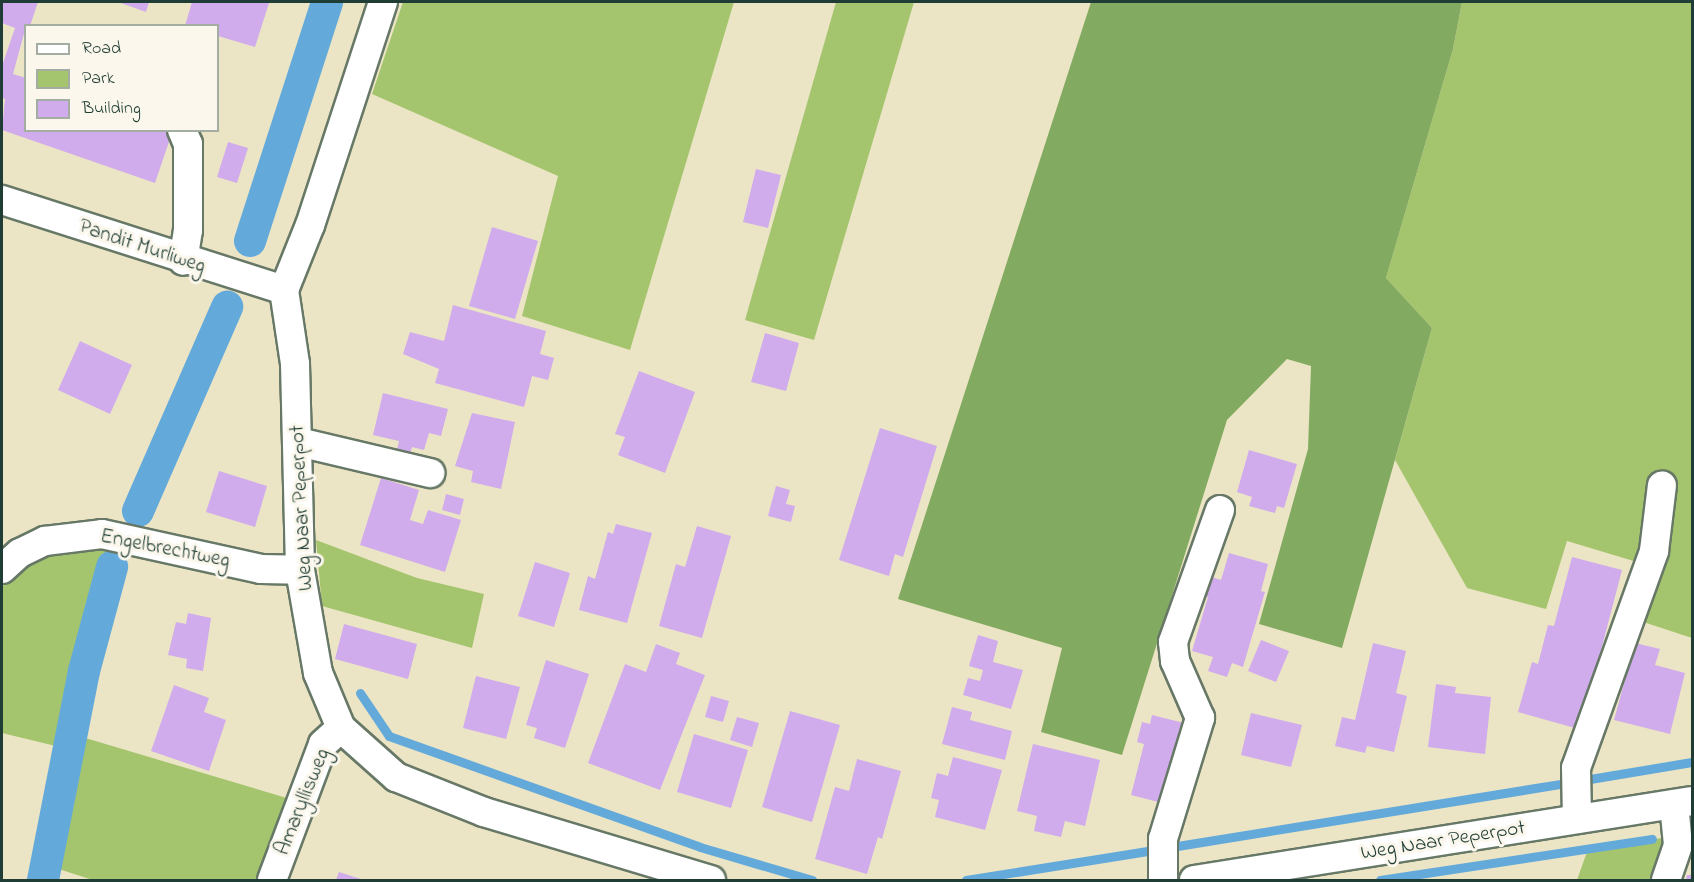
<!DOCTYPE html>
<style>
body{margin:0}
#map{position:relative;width:1694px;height:882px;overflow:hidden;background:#ece5c5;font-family:"Indie Flower",sans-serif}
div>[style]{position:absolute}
.green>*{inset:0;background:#a4c56e}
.forest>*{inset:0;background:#83aa61}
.stream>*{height:9px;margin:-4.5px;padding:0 4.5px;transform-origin:4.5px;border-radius:4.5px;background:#63aada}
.canal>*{height:32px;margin:-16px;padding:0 16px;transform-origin:16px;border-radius:16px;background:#63aada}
.building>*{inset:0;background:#d0acec}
.roads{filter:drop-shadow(2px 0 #677867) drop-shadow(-2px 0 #677867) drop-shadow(0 2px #677867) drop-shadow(0 -2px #677867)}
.minor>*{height:28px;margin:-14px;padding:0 14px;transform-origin:14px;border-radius:14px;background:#fff}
span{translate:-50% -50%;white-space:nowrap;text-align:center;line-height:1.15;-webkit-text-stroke:6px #fbf7ec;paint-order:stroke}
.street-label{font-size:21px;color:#1f3d34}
.frame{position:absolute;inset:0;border:3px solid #1f3d34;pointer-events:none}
.legend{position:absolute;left:24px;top:24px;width:195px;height:108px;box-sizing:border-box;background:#fbf7ec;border:2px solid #a3ada2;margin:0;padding:8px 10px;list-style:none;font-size:18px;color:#1f3d34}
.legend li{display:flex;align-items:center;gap:12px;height:30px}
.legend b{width:30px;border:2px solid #a3ada2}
</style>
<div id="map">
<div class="green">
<div style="clip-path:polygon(403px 2px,734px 2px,630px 350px,522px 316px,558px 176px,372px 94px)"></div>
<div style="clip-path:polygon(836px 2px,914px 2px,814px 340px,745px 320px)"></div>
<div style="clip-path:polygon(1462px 2px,1692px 2px,1692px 638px,1622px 615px,1637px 562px,1567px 541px,1546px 609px,1467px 588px,1395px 460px,1432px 328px,1386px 278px,1453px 49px)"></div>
<div style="clip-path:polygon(316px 540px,417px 578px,484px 594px,472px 648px,322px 606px)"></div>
<div style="clip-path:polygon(121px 547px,112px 567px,84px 671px,72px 734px,290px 799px,262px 880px,93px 880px,46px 865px,68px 749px,2px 733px,2px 587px,18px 568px,51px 549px)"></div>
<div style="clip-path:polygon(1669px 837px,1660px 880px,1577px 880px,1588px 849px)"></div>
</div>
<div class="forest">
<div style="clip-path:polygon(1091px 2px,1462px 2px,1453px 49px,1386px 278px,1432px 328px,1342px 648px,1259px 624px,1308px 449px,1311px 366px,1287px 359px,1227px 420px,1122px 755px,1041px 732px,1062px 648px,898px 599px)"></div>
</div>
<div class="stream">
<div style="left:360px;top:693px;width:52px;rotate:56deg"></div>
<div style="left:389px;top:736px;width:330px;rotate:19.6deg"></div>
<div style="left:700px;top:847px;width:117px;rotate:16.4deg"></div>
<div style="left:1590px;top:779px;width:103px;rotate:-9.5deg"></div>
<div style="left:1171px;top:847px;width:395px;rotate:-9.2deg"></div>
<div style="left:966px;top:880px;width:190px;rotate:-9.1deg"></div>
<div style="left:1380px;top:880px;width:275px;rotate:-8.6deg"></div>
</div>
<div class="canal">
<div style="left:250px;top:241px;width:251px;rotate:-72.1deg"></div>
<div style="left:138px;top:511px;width:223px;rotate:-66.4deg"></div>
<div style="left:43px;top:880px;width:213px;rotate:-78.9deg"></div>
<div style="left:84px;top:671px;width:108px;rotate:-74.9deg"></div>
</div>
<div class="building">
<div style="clip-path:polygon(2px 2px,38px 2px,30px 26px,26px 26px,13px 74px,26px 78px,26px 130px,173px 130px,155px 183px,2px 130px,5px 99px,2px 98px,2px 66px,15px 28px,2px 23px)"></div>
<div style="clip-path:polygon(118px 2px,149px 2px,146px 12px)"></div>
<div style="clip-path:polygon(192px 2px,269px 3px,255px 47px,218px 36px,218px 26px,185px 26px)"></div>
<div style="clip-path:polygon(228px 142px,248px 148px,237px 183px,217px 177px)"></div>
<div style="clip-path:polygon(756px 169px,781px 175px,768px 228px,743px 222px)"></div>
<div style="clip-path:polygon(492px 227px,538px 241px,515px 319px,469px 306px)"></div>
<div style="clip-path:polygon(453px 305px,546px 331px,540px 354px,554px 358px,548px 380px,532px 376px,524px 407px,435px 383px,439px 369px,403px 354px,410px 332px,444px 341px)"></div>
<div style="clip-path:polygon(765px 333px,799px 343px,786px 391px,751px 382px)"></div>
<div style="clip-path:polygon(80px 341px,132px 365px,110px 414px,58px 390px)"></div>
<div style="clip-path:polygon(639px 371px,695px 392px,665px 473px,618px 455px,625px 437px,615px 434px)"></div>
<div style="clip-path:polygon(383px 393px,448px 409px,441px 436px,429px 433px,424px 450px,412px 447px,410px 454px,397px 450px,399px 441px,373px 435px)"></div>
<div style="clip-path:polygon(472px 413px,515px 422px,501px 489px,471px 482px,473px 471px,455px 466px)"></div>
<div style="clip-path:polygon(880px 428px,937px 446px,903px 557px,895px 554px,889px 576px,839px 560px)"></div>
<div style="clip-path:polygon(1249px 450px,1297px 464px,1284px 508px,1277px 506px,1275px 513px,1249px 506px,1252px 497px,1237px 492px)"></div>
<div style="clip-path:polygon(219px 471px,267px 486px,255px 527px,206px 512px)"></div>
<div style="clip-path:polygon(381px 478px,419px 490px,410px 520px,423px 524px,428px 510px,461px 520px,445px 572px,360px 545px)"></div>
<div style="clip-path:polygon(776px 486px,790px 490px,786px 504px,795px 506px,791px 522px,768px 516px)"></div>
<div style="clip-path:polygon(446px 494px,464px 499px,460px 515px,442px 510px)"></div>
<div style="clip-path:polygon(616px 524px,652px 533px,627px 623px,579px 610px,588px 576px,595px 579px,608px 532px,613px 534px)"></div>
<div style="clip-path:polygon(697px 526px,731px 536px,702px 638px,659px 626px,676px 564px,685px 567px)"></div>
<div style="clip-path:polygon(1229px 553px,1268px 564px,1261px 591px,1265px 592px,1243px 667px,1232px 663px,1227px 677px,1208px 671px,1213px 657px,1192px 651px,1208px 597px,1193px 593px,1199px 573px,1221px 580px)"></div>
<div style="clip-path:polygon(1572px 557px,1622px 570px,1587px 704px,1582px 703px,1575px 728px,1518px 712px,1532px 662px,1538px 664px,1548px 625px,1554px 626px)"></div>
<div style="clip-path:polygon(535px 562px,570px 573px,554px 627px,518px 616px)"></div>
<div style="clip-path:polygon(188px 613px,211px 618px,203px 671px,186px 668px,187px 659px,168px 655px,176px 622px,186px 624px)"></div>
<div style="clip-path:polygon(344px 624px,417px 644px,408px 679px,335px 659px)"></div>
<div style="clip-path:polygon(978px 635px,998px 641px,993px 662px,1023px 670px,1011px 709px,963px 695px,968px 678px,980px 681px,983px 670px,969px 666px)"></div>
<div style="clip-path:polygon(1261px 640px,1289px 651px,1276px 682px,1248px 671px)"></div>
<div style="clip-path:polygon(1373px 643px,1406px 651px,1396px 693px,1407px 696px,1394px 752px,1367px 746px,1365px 753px,1335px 746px,1342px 717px,1355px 720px)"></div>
<div style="clip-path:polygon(1635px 643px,1660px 649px,1655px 665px,1685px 673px,1670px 734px,1614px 720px)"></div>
<div style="clip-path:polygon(656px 644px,680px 653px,676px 664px,705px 675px,660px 790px,588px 763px,625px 664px,646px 672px)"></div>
<div style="clip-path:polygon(546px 660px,589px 674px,565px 748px,534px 738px,537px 728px,526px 725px)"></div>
<div style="clip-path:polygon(476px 676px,520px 687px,506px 739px,463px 728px)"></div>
<div style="clip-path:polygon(1436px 684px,1456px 687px,1455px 693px,1491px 697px,1485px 754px,1428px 747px)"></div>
<div style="clip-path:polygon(174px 685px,209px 698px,204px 712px,226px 720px,209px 771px,151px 751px)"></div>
<div style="clip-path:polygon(711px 696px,729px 701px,723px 722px,705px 717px)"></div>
<div style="clip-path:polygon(952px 707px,972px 712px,970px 720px,1012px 731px,1005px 760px,942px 744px)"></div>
<div style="clip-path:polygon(790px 711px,840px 725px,812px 822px,762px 807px)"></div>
<div style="clip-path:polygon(1251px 713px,1302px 725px,1291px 767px,1241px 755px)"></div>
<div style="clip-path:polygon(1152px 715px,1188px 724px,1174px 806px,1131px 795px,1144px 744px,1137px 742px,1142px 722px,1150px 724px)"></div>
<div style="clip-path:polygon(737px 717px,759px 723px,752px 747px,730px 740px)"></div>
<div style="clip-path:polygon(694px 734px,748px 750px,731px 808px,677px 792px)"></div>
<div style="clip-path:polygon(1033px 744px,1100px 760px,1085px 826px,1065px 821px,1061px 837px,1034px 831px,1037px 816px,1017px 811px)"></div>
<div style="clip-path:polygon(953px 757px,1002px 770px,985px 830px,935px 817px,939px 800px,931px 798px,937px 773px,948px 776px)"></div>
<div style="clip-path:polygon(857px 759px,901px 771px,882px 839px,878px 837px,867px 874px,815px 859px,835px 787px,849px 791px)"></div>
<div style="clip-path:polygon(339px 872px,364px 880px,336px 880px)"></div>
<div style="clip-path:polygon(1687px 875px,1692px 875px,1692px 880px,1686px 880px)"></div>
</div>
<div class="roads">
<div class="minor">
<div style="left:383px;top:2px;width:235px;rotate:108.1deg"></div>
<div style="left:310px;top:225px;width:70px;rotate:111.8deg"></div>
<div style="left:284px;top:290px;width:75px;rotate:81.5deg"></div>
<div style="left:295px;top:364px;width:206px;rotate:88.6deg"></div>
<div style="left:300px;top:570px;width:105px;rotate:80.1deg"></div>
<div style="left:318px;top:673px;width:60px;rotate:67.3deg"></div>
<div style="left:341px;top:728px;width:74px;rotate:41.7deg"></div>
<div style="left:396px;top:777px;width:95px;rotate:21.7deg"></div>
<div style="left:484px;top:812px;width:237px;rotate:16.7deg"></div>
<div style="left:182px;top:130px;width:15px;rotate:67deg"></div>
<div style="left:188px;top:144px;width:86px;rotate:90deg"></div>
<div style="left:188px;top:230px;width:31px;rotate:99deg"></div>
<div style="left:2px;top:200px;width:296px;rotate:17.7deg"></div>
<div style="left:299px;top:442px;width:135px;rotate:13.3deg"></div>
<div style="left:2px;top:569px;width:24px;rotate:-42deg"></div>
<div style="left:20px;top:553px;width:28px;rotate:-26deg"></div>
<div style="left:45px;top:541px;width:57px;rotate:-7deg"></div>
<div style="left:102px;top:534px;width:163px;rotate:12.4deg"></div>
<div style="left:261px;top:569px;width:39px;rotate:1deg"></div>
<div style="left:1577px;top:819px;width:51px;rotate:-91.1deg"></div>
<div style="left:1576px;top:768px;width:231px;rotate:-70.2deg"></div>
<div style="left:1654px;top:551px;width:66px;rotate:-83.1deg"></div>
<div style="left:272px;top:880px;width:145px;rotate:-69.4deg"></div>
<div style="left:323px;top:744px;width:24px;rotate:-42deg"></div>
<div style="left:1163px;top:880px;width:41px;rotate:-90deg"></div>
<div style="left:1163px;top:839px;width:127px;rotate:-73deg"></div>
<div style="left:1200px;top:718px;width:62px;rotate:-113.7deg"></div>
<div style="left:1175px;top:661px;width:19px;rotate:-96deg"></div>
<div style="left:1173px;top:642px;width:140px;rotate:-70.4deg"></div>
<div style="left:1194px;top:880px;width:504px;rotate:-9.01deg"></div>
<div style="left:1666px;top:880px;width:37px;rotate:-71deg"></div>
<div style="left:1678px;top:845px;width:41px;rotate:-95.6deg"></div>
</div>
</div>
<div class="street-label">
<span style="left:142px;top:247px;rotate:18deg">Pandit Murliweg</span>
<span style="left:302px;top:508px;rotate:-93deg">Weg Naar Peperpot</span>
<span style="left:165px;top:549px;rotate:11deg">Engelbrechtweg</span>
<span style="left:303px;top:802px;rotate:-68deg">Amaryllisweg</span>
<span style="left:1443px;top:841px;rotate:-9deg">Weg Naar Peperpot</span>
</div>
<div class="frame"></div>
<ul class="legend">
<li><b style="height:8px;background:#fff"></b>Road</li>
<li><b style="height:16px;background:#a4c56e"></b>Park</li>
<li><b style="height:16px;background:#d0acec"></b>Building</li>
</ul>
</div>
